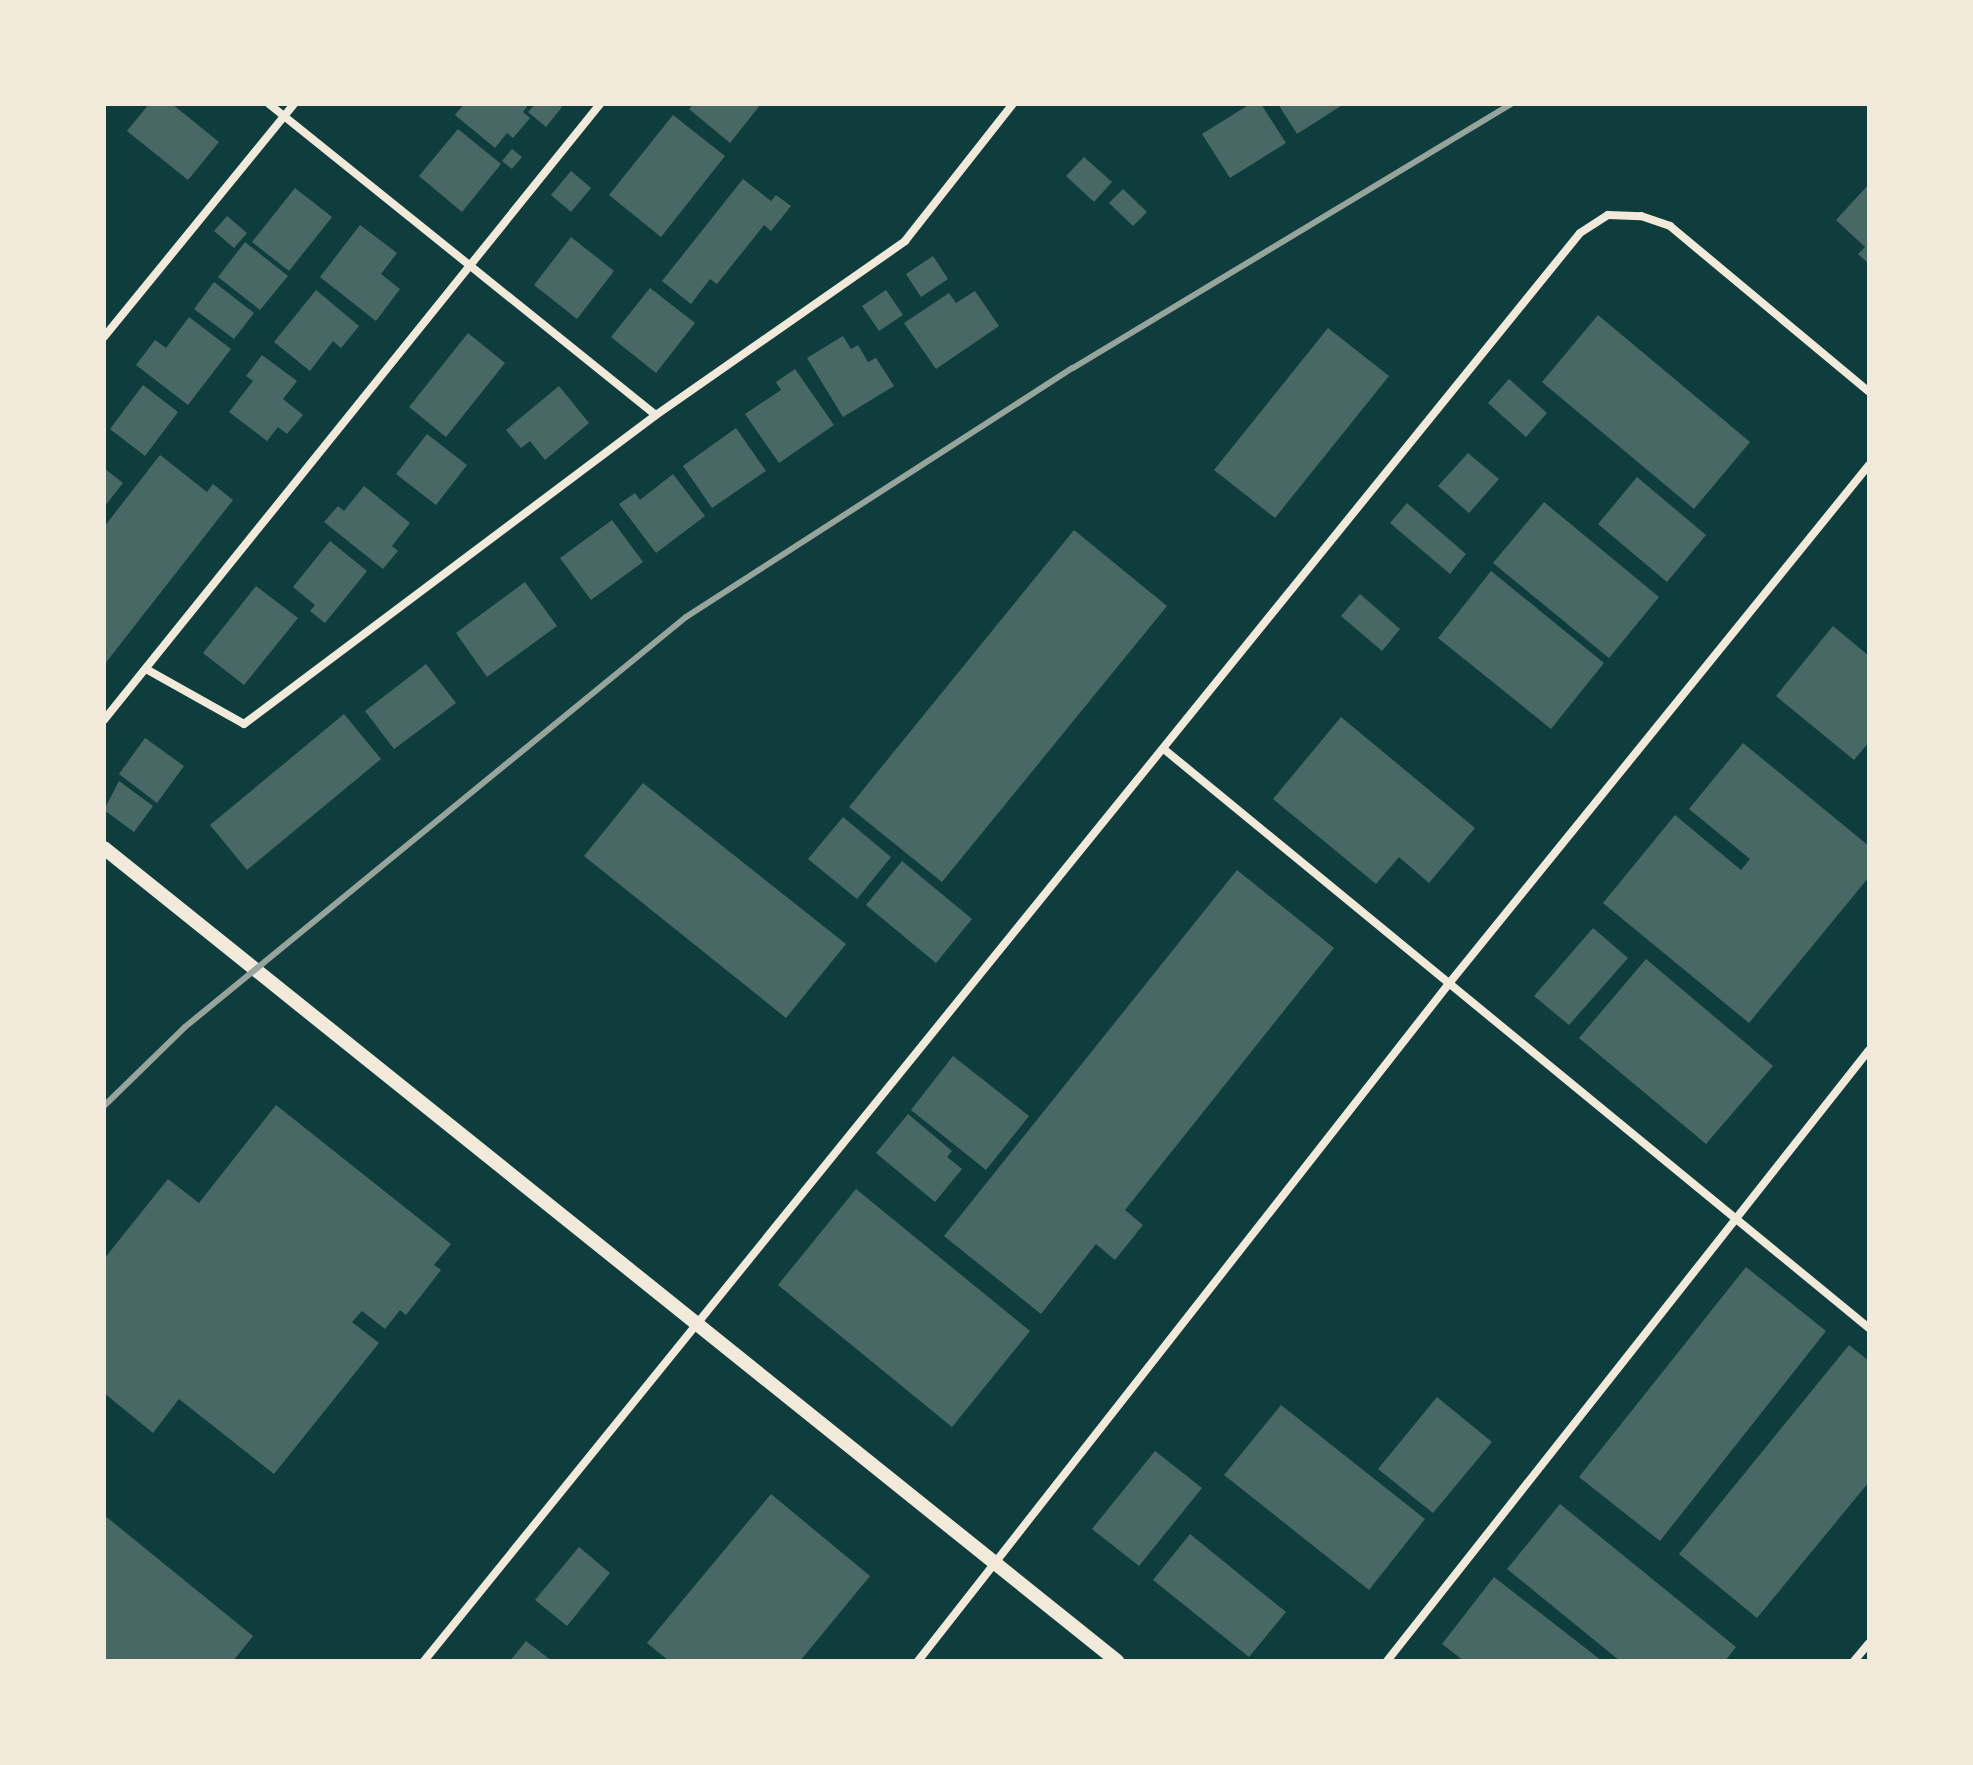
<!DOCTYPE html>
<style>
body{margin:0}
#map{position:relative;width:1973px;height:1765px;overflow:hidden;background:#0f3d3e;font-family:"IBM Plex Serif",serif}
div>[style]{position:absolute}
.building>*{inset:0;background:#486865}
.minor>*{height:8px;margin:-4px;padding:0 4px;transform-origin:4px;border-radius:4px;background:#f1e9da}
.tertiary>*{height:14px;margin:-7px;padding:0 7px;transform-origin:7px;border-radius:7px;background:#f1e9da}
.rail>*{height:6px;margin:-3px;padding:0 3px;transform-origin:3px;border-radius:3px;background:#97a49c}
span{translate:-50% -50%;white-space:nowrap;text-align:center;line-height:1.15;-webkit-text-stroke:6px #f1e9da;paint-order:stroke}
.frame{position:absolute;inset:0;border:106px solid #f1e9da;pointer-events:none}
</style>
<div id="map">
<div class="building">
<div style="clip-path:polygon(149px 104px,172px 104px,219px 142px,188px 180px,127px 131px)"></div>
<div style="clip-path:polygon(464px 104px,529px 104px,523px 112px,530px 118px,513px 138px,507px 133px,495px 148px,455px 115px)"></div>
<div style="clip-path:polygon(535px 104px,559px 104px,562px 107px,546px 127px,528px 112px)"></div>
<div style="clip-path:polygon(693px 104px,761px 104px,730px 143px,689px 109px)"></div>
<div style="clip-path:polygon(1250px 104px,1261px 104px,1286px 143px,1230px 178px,1202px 134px)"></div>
<div style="clip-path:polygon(1278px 104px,1344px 104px,1297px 134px)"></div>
<div style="clip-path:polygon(673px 115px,725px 156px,661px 237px,609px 195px)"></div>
<div style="clip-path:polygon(458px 129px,501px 164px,462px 212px,419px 176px)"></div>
<div style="clip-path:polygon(512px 149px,522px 157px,512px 169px,502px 161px)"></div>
<div style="clip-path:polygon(1084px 157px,1112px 182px,1094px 202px,1066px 176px)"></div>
<div style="clip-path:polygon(571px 171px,591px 188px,571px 212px,551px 195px)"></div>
<div style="clip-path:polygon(743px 179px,771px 201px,776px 195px,791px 206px,771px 231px,764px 225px,717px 284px,710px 279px,691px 304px,662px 281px)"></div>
<div style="clip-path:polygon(1869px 184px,1869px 264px,1858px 254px,1865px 247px,1836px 220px)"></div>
<div style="clip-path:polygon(295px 188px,332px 217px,289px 271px,252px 242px)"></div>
<div style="clip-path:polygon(1123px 189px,1147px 212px,1133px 226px,1109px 203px)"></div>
<div style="clip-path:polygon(227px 216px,247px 233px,234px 248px,214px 231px)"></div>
<div style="clip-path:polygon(360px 225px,397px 253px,381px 274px,400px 289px,376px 321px,320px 277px)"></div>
<div style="clip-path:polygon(571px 237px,614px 271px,577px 319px,534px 285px)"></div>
<div style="clip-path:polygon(245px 242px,288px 276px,260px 310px,218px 277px)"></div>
<div style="clip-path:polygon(933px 256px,948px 279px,921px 297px,906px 274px)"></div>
<div style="clip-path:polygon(214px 282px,254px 313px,234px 339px,194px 309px)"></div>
<div style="clip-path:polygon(650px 288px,695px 323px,656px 373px,611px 337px)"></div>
<div style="clip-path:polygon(316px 290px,359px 326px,341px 348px,333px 341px,310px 371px,274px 342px)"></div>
<div style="clip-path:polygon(886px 290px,903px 315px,879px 331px,862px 306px)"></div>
<div style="clip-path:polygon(975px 291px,999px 326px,936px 369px,904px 323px,949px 293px,956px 303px)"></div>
<div style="clip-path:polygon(1598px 315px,1750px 442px,1694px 509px,1542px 382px)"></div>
<div style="clip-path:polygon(189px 317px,231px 349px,188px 405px,136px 365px,155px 340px,166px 348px)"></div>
<div style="clip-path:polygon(1328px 328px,1389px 376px,1275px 518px,1214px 470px)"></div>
<div style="clip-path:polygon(468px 333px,505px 363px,446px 437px,409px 407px)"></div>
<div style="clip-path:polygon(843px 336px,851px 349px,858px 345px,868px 362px,876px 358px,894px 386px,843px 417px,807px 358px)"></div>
<div style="clip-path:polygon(262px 355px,297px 381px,283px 399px,303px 415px,287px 434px,278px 427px,267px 441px,229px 412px,253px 381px,246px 376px)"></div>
<div style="clip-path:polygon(795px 369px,834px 425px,779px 463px,745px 414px,781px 390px,776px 382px)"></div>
<div style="clip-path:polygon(1509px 379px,1547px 413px,1526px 437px,1488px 403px)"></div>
<div style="clip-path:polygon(143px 385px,178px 412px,145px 456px,110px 429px)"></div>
<div style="clip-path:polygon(559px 386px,589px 423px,545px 460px,530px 441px,521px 448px,506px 430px)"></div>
<div style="clip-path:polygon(736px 428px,766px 471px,712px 508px,683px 466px)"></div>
<div style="clip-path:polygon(427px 434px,467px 465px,436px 505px,396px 474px)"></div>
<div style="clip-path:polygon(1468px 453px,1499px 479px,1469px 513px,1438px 486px)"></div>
<div style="clip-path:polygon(160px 455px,207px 492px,213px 484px,233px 500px,104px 665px,104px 527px)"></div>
<div style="clip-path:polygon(104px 468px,123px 483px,104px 507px)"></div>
<div style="clip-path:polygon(673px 474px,705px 516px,656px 553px,619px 504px,635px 493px,640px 500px)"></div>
<div style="clip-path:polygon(1637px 477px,1706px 535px,1667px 582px,1598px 524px)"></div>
<div style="clip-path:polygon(364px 486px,410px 523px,392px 546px,398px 551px,383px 569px,324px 522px,338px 506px,344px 511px)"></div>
<div style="clip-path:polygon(1544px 502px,1659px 597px,1609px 658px,1493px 563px)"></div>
<div style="clip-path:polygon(1407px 503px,1466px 554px,1450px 574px,1390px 523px)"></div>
<div style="clip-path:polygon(612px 520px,643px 562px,591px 600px,560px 558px)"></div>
<div style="clip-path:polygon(1074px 530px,1167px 606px,942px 882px,849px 807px)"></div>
<div style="clip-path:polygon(330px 541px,367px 571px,325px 623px,310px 611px,315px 605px,293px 587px)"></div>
<div style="clip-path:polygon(1491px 571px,1604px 663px,1551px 729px,1438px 638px)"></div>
<div style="clip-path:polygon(525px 582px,557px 626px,487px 677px,456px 633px)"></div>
<div style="clip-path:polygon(256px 586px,298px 618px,244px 685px,203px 653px)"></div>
<div style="clip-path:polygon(1360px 594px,1400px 629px,1382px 651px,1341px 616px)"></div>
<div style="clip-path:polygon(1833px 626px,1869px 656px,1869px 742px,1854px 760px,1776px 696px)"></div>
<div style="clip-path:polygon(426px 664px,456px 703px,394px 749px,365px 711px)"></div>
<div style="clip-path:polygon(344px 714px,381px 759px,247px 870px,210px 825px)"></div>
<div style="clip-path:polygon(1341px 717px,1475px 828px,1429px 883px,1399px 857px,1376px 884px,1273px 799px)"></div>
<div style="clip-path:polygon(145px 738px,184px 766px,157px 803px,119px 774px)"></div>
<div style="clip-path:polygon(1743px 743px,1869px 846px,1869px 877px,1749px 1023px,1603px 903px,1675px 815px,1741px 870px,1750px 859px,1689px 809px)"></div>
<div style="clip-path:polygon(119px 781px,153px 806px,134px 832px,104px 810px)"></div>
<div style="clip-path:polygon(643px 783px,846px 944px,786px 1018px,584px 856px)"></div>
<div style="clip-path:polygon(843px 817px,891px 857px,857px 899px,808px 859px)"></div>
<div style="clip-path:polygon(902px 861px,972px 919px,936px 963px,866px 905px)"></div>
<div style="clip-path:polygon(1237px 870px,1334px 948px,1125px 1210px,1143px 1225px,1115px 1260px,1096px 1244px,1041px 1314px,944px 1236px)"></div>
<div style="clip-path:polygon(1593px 928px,1628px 958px,1569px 1025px,1534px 996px)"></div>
<div style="clip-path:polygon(1646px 959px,1773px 1066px,1706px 1144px,1579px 1038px)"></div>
<div style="clip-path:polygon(953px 1056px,1029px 1116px,986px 1170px,911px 1110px)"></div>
<div style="clip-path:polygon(276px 1105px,451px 1244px,434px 1265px,441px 1270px,406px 1315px,400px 1310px,385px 1329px,362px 1311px,352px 1322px,379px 1343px,274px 1474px,179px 1399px,153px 1433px,104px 1393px,104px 1259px,168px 1179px,199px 1203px)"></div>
<div style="clip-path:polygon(908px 1114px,952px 1151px,947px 1157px,962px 1169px,935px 1202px,876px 1153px)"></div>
<div style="clip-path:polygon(856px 1189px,1030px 1331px,952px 1427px,778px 1285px)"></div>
<div style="clip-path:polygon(1746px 1267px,1826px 1331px,1660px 1541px,1579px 1477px)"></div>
<div style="clip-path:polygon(1849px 1345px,1869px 1361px,1869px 1482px,1757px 1618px,1679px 1554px)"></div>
<div style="clip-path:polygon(1437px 1397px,1492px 1442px,1433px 1513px,1378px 1469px)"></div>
<div style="clip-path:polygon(1281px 1405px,1425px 1519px,1369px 1590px,1224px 1475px)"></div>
<div style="clip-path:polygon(1155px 1451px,1202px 1488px,1139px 1566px,1092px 1529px)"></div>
<div style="clip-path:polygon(771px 1494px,870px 1576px,800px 1661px,669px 1661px,647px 1643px)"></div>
<div style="clip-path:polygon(1560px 1504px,1736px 1647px,1725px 1661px,1620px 1661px,1507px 1569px)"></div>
<div style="clip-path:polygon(104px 1515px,253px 1636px,233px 1661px,104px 1661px)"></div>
<div style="clip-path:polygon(1190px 1534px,1286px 1612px,1249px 1657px,1153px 1580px)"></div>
<div style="clip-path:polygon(579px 1547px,610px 1573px,567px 1626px,535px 1600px)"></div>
<div style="clip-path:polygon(1494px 1577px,1602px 1661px,1464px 1661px,1442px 1644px)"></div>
<div style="clip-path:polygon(526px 1641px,552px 1661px,510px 1661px)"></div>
</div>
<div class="minor">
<div style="left:269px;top:104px;width:496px;rotate:38.8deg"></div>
<div style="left:104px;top:337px;width:301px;rotate:-50.8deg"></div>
<div style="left:146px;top:669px;width:112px;rotate:29.3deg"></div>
<div style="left:244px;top:724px;width:515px;rotate:-36.87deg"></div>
<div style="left:656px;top:415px;width:304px;rotate:-34.9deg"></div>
<div style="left:905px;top:241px;width:174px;rotate:-51.8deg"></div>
<div style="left:104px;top:720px;width:791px;rotate:-51.16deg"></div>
<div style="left:1165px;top:750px;width:911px;rotate:39.39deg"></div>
<div style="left:424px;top:1661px;width:1837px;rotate:-51.01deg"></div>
<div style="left:1580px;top:233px;width:33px;rotate:-33deg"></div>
<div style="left:1608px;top:215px;width:33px;rotate:2deg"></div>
<div style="left:1641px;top:216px;width:31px;rotate:19deg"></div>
<div style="left:1670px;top:226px;width:259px;rotate:39.8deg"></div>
<div style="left:918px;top:1661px;width:864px;rotate:-51.91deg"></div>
<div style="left:1451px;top:981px;width:664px;rotate:-50.99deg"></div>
<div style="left:1387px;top:1661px;width:778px;rotate:-51.73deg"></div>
<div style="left:1854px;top:1661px;width:23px;rotate:-50deg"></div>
</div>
<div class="tertiary">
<div style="left:104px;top:848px;width:1299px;rotate:38.75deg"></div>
</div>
<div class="rail">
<div style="left:104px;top:1106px;width:113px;rotate:-44.3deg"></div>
<div style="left:185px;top:1027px;width:647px;rotate:-39.3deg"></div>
<div style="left:686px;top:617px;width:460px;rotate:-32.8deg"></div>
<div style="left:1073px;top:368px;width:511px;rotate:-31.08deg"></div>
</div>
<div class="frame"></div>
</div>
